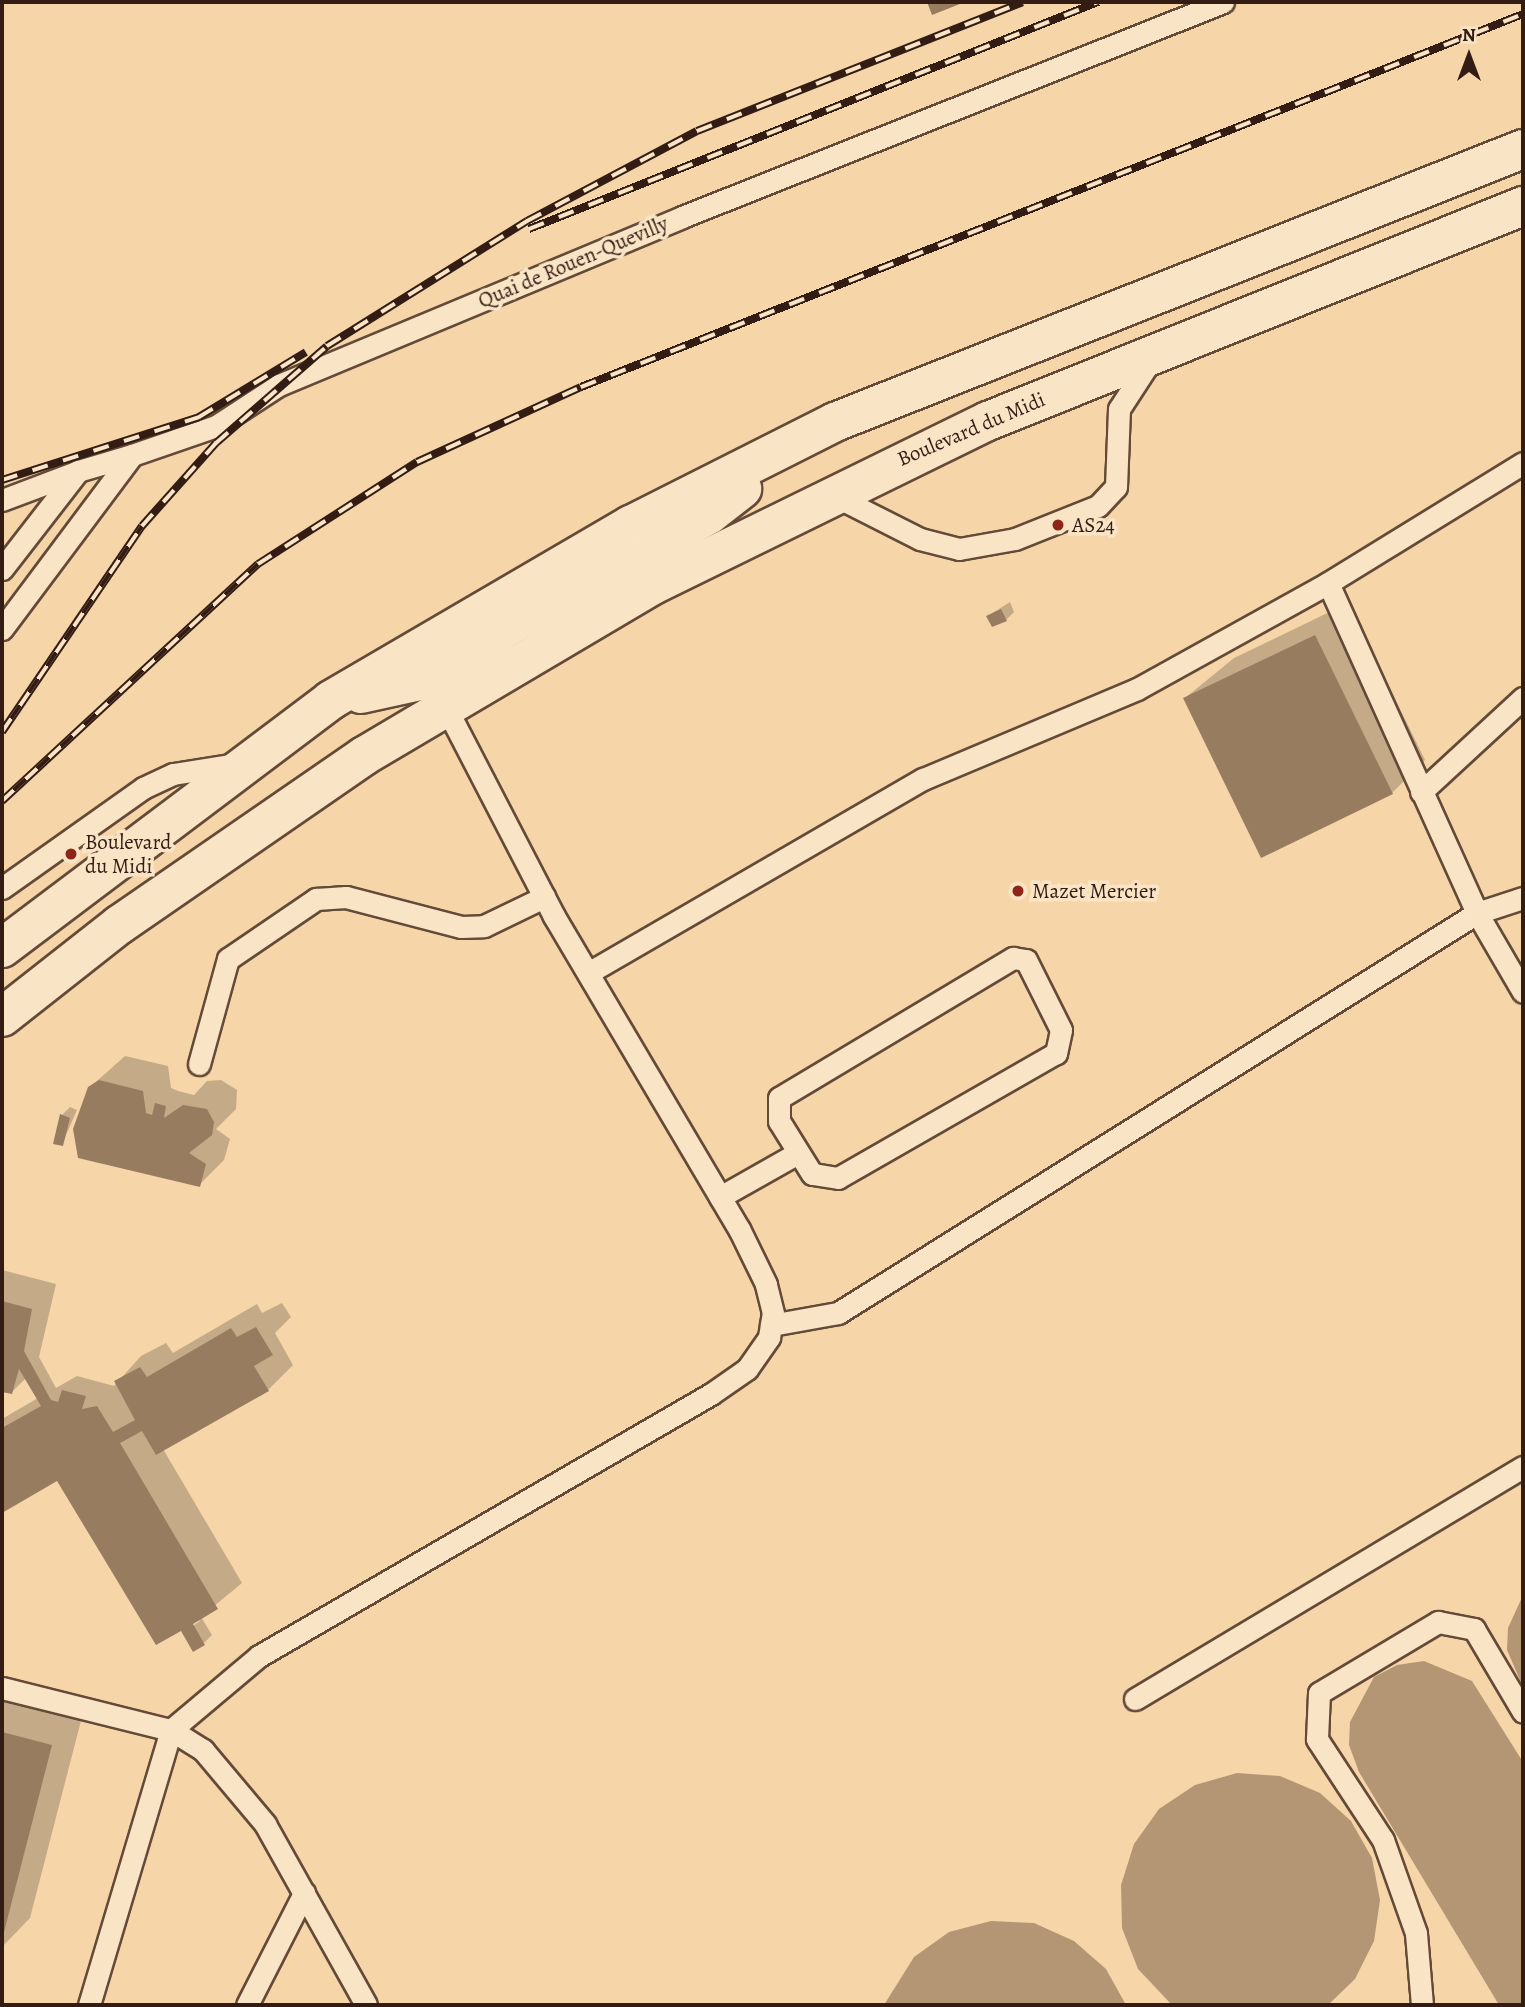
<!DOCTYPE html>
<style>
body{margin:0}
#map{position:relative;width:1525px;height:2007px;overflow:hidden;background:#f6d5a8;font-family:Alegreya,serif}
div>[style]{position:absolute}
.water>*{inset:0;background:#b49675}
.shadow>*{inset:0;background:#0003}
.building>*{inset:0;background:#987c60}
.roads{filter:drop-shadow(2px 0 #644a38) drop-shadow(-2px 0 #644a38) drop-shadow(0 2px #644a38) drop-shadow(0 -2px #644a38)}
.lane>*{height:21px;margin:-10.5px;padding:0 10.5px;transform-origin:10.5px;border-radius:10.5px;background:#f9e4c6}
.secondary>*{height:38px;margin:-19px;padding:0 19px;transform-origin:19px;border-radius:19px;background:#f9e4c6}
.rail>*{height:8px;margin-top:-4px;transform-origin:0;background:repeating-linear-gradient(90deg,#f9e4c6 0 16px,#331c13 0 32px);box-sizing:border-box;border-block:2px solid #331c13}
.dots>*{width:19px;height:19px;translate:-50% -50%;box-sizing:border-box;border:4px solid #f9e4c6;border-radius:50%}
span{translate:-50% -50%;white-space:nowrap;text-align:center;line-height:1.15;-webkit-text-stroke:7px #f9e4c6;paint-order:stroke}
.street-label{font-size:21px;color:#331c13}
.poi-label{font-size:21px;color:#331c13}
.left{translate:0 -50%;text-align:left}
.frame{position:absolute;inset:0;border:4px solid #331c13;pointer-events:none}
.north{position:absolute;left:1434px;top:21px;width:70px;height:70px;-webkit-text-stroke:5px #f9e4c6;paint-order:stroke;rotate:0deg;font-size:19px;font-weight:700;line-height:28px;text-align:center;color:#331c13}
.north::after{content:'';display:block;margin:auto;width:24px;height:32px;background:#331c13;clip-path:polygon(50% 0,100% 100%,50% 72%,0 100%)}
</style>
<div id="map">
<div class="water">
<div style="clip-path:polygon(1523px 1595px,1523px 1687px,1507px 1650px,1508px 1628px)"></div>
<div style="clip-path:polygon(1424px 1661px,1472px 1681px,1523px 1762px,1523px 2005px,1499px 2005px,1359px 1772px,1349px 1745px,1350px 1722px,1374px 1677px,1397px 1665px)"></div>
<div style="clip-path:polygon(1237px 1773px,1280px 1776px,1320px 1793px,1351px 1821px,1372px 1858px,1380px 1900px,1374px 1941px,1355px 1979px,1328px 2005px,1172px 2005px,1138px 1969px,1122px 1928px,1121px 1885px,1134px 1844px,1159px 1809px,1195px 1785px)"></div>
<div style="clip-path:polygon(991px 1921px,1034px 1923px,1074px 1941px,1106px 1969px,1126px 2005px,884px 2005px,914px 1957px,949px 1932px)"></div>
</div>
<div class="shadow">
<div style="clip-path:polygon(1010px 602px,1014px 612px,1006px 620px,988px 616px)"></div>
<div style="clip-path:polygon(1348px 603px,1425px 760px,1392px 793px,1185px 698px,1234px 658px)"></div>
<div style="clip-path:polygon(125px 1056px,168px 1066px,171px 1088px,178px 1091px,194px 1095px,207px 1081px,221px 1080px,237px 1090px,236px 1109px,216px 1129px,230px 1139px,224px 1160px,199px 1185px,89px 1088px)"></div>
<div style="clip-path:polygon(70px 1107px,77px 1110px,62px 1144px,62px 1115px)"></div>
<div style="clip-path:polygon(evenodd,2px 1270px,56px 1284px,39px 1357px,56px 1388px,77px 1376px,114px 1386px,141px 1356px,166px 1343px,173px 1353px,257px 1304px,262px 1313px,282px 1303px,291px 1317px,275px 1333px,293px 1365px,268px 1390px,163px 1449px,242px 1583px,201px 1617px,212px 1635px,204px 1643px,183px 1631px,58px 1479px,2px 1511px,2px 1419px,38px 1398px,26px 1378px,12px 1392px,2px 1390px,2px 1270px,198px 1619px,200px 1621px,190px 1628px,190px 1624px,198px 1619px)"></div>
<div style="clip-path:polygon(2px 1692px,83px 1713px,30px 1918px,2px 1947px)"></div>
</div>
<div class="building">
<div style="clip-path:polygon(927px 2px,965px 2px,932px 15px)"></div>
<div style="clip-path:polygon(1001px 609px,1007px 621px,992px 627px,986px 616px)"></div>
<div style="clip-path:polygon(1315px 635px,1393px 794px,1261px 858px,1183px 698px)"></div>
<div style="clip-path:polygon(99px 1080px,143px 1091px,146px 1113px,152px 1115px,155px 1103px,166px 1106px,164px 1118px,183px 1105px,207px 1109px,214px 1122px,212px 1135px,189px 1153px,206px 1164px,200px 1187px,78px 1158px,73px 1129px,88px 1087px)"></div>
<div style="clip-path:polygon(60px 1114px,70px 1118px,63px 1146px,53px 1144px)"></div>
<div style="clip-path:polygon(2px 1301px,32px 1309px,24px 1351px,51px 1400px,58px 1402px,62px 1390px,86px 1396px,82px 1409px,97px 1406px,113px 1432px,135px 1420px,114px 1381px,140px 1367px,147px 1377px,231px 1328px,237px 1337px,256px 1327px,273px 1355px,254px 1366px,269px 1391px,156px 1455px,142px 1431px,120px 1443px,218px 1609px,193px 1624px,205px 1645px,193px 1652px,181px 1631px,156px 1645px,57px 1481px,2px 1513px,2px 1428px,41px 1406px,19px 1369px,12px 1394px,2px 1392px)"></div>
<div style="clip-path:polygon(2px 1732px,52px 1745px,3px 1936px,2px 1936px)"></div>
</div>
<div class="roads">
<div class="lane">
<div style="left:831px;top:494px;width:100px;rotate:26.8deg"></div>
<div style="left:920px;top:539px;width:40px;rotate:14.4deg"></div>
<div style="left:959px;top:549px;width:57px;rotate:-10.1deg"></div>
<div style="left:1015px;top:539px;width:89px;rotate:-21.7deg"></div>
<div style="left:1098px;top:506px;width:26px;rotate:-47deg"></div>
<div style="left:1116px;top:487px;width:78px;rotate:-87.8deg"></div>
<div style="left:1119px;top:409px;width:59px;rotate:-56.9deg"></div>
<div style="left:2px;top:500px;width:79px;rotate:-20.7deg"></div>
<div style="left:2px;top:569px;width:124px;rotate:-52.2deg"></div>
<div style="left:78px;top:471px;width:56px;rotate:-16.5deg"></div>
<div style="left:1328px;top:583px;width:362px;rotate:65.7deg"></div>
<div style="left:1477px;top:913px;width:91px;rotate:59.8deg"></div>
<div style="left:2px;top:629px;width:217px;rotate:-53.2deg"></div>
<div style="left:132px;top:455px;width:89px;rotate:-19deg"></div>
<div style="left:216px;top:426px;width:75px;rotate:-33.1deg"></div>
<div style="left:279px;top:385px;width:437px;rotate:-22.6deg"></div>
<div style="left:682px;top:217px;width:582px;rotate:-21.67deg"></div>
<div style="left:1421px;top:792px;width:139px;rotate:-42.7deg"></div>
<div style="left:2px;top:888px;width:173px;rotate:-35.3deg"></div>
<div style="left:143px;top:788px;width:33px;rotate:-25deg"></div>
<div style="left:173px;top:774px;width:65px;rotate:-8.9deg"></div>
<div style="left:1013px;top:958px;width:13px;rotate:9deg"></div>
<div style="left:1026px;top:960px;width:78px;rotate:63.4deg"></div>
<div style="left:1061px;top:1030px;width:24px;rotate:102deg"></div>
<div style="left:1056px;top:1053px;width:251px;rotate:150.2deg"></div>
<div style="left:838px;top:1178px;width:26px;rotate:-171deg"></div>
<div style="left:812px;top:1174px;width:62px;rotate:-121.9deg"></div>
<div style="left:779px;top:1121px;width:23px;rotate:-90deg"></div>
<div style="left:779px;top:1098px;width:273px;rotate:-30.9deg"></div>
<div style="left:588px;top:973px;width:387px;rotate:-30.1deg"></div>
<div style="left:923px;top:779px;width:232px;rotate:-22.8deg"></div>
<div style="left:1137px;top:689px;width:218px;rotate:-29deg"></div>
<div style="left:1328px;top:583px;width:229px;rotate:-31.6deg"></div>
<div style="left:199px;top:1064px;width:109px;rotate:-74.6deg"></div>
<div style="left:228px;top:959px;width:107px;rotate:-34.3deg"></div>
<div style="left:316px;top:899px;width:30px;rotate:-4deg"></div>
<div style="left:346px;top:897px;width:119px;rotate:14.6deg"></div>
<div style="left:461px;top:927px;width:23px;rotate:-2deg"></div>
<div style="left:484px;top:926px;width:67px;rotate:-25.8deg"></div>
<div style="left:720px;top:1197px;width:87px;rotate:-29.5deg"></div>
<div style="left:771px;top:1325px;width:68px;rotate:-10.2deg"></div>
<div style="left:838px;top:1313px;width:754px;rotate:-32.05deg"></div>
<div style="left:1477px;top:913px;width:48px;rotate:-18.1deg"></div>
<div style="left:2px;top:1688px;width:174px;rotate:14deg"></div>
<div style="left:171px;top:1730px;width:38px;rotate:32deg"></div>
<div style="left:203px;top:1750px;width:97px;rotate:50deg"></div>
<div style="left:265px;top:1824px;width:207px;rotate:60.8deg"></div>
<div style="left:1135px;top:1699px;width:452px;rotate:-30.9deg"></div>
<div style="left:89px;top:2005px;width:287px;rotate:-73.4deg"></div>
<div style="left:171px;top:1730px;width:115px;rotate:-40.1deg"></div>
<div style="left:259px;top:1656px;width:522px;rotate:-30.1deg"></div>
<div style="left:711px;top:1394px;width:44px;rotate:-34.8deg"></div>
<div style="left:747px;top:1369px;width:39px;rotate:-55deg"></div>
<div style="left:769px;top:1337px;width:24px;rotate:-81deg"></div>
<div style="left:773px;top:1313px;width:30px;rotate:-104deg"></div>
<div style="left:766px;top:1284px;width:61px;rotate:-116.1deg"></div>
<div style="left:739px;top:1229px;width:364px;rotate:-120.6deg"></div>
<div style="left:554px;top:916px;width:237px;rotate:-117.4deg"></div>
<div style="left:247px;top:2005px;width:126px;rotate:-63deg"></div>
<div style="left:1422px;top:2005px;width:72px;rotate:-94.8deg"></div>
<div style="left:1416px;top:1933px;width:99px;rotate:-109.5deg"></div>
<div style="left:1383px;top:1840px;width:121px;rotate:-123.2deg"></div>
<div style="left:1317px;top:1739px;width:46px;rotate:-87.5deg"></div>
<div style="left:1319px;top:1693px;width:139px;rotate:-30.8deg"></div>
<div style="left:1438px;top:1622px;width:37px;rotate:11deg"></div>
<div style="left:1474px;top:1629px;width:96px;rotate:59.4deg"></div>
</div>
<div class="secondary">
<div style="left:361px;top:694px;width:70px;rotate:-12.4deg"></div>
<div style="left:429px;top:679px;width:95px;rotate:-33.4deg"></div>
<div style="left:508px;top:627px;width:231px;rotate:-29.2deg"></div>
<div style="left:710px;top:514px;width:41px;rotate:-38deg"></div>
<div style="left:2px;top:948px;width:412px;rotate:-37deg"></div>
<div style="left:331px;top:700px;width:347px;rotate:-30.3deg"></div>
<div style="left:631px;top:525px;width:229px;rotate:-26.8deg"></div>
<div style="left:835px;top:422px;width:740px;rotate:-21.64deg"></div>
<div style="left:2px;top:1017px;width:149px;rotate:-38.2deg"></div>
<div style="left:119px;top:925px;width:298px;rotate:-34.6deg"></div>
<div style="left:364px;top:756px;width:336px;rotate:-30.6deg"></div>
<div style="left:653px;top:585px;width:373px;rotate:-26.1deg"></div>
<div style="left:988px;top:421px;width:577px;rotate:-21.89deg"></div>
</div>
</div>
<div class="rail">
<div style="left:529px;top:229px;width:613px;rotate:-21.75deg"></div>
<div style="left:2px;top:480px;width:207px;rotate:-17.7deg"></div>
<div style="left:199px;top:417px;width:125px;rotate:-31.3deg"></div>
<div style="left:2px;top:732px;width:249px;rotate:-55.8deg"></div>
<div style="left:142px;top:526px;width:111px;rotate:-48.3deg"></div>
<div style="left:216px;top:443px;width:147px;rotate:-41.1deg"></div>
<div style="left:327px;top:346px;width:236px;rotate:-32deg"></div>
<div style="left:527px;top:221px;width:192px;rotate:-27.9deg"></div>
<div style="left:697px;top:131px;width:350px;rotate:-21.6deg"></div>
<div style="left:2px;top:801px;width:349px;rotate:-42.8deg"></div>
<div style="left:258px;top:564px;width:189px;rotate:-32.7deg"></div>
<div style="left:417px;top:462px;width:180px;rotate:-24.6deg"></div>
<div style="left:581px;top:387px;width:1013px;rotate:-21.6deg"></div>
</div>
<div class="dots">
<div style="left:1058px;top:525px;background:#8f2418"></div>
<div style="left:71px;top:854px;background:#8f2418"></div>
<div style="left:1018px;top:891px;background:#8f2418"></div>
</div>
<div class="street-label">
<span style="left:573px;top:262px;rotate:-23deg">Quai de Rouen-Quevilly</span>
<span style="left:971px;top:429px;rotate:-23deg">Boulevard du Midi</span>
</div>
<div class="poi-label">
<span class="left" style="left:1072px;top:525px">AS24</span>
<span class="left" style="left:85px;top:854px">Boulevard<br>du Midi</span>
<span class="left" style="left:1032px;top:891px">Mazet Mercier</span>
</div>
<div class="frame"></div>
<div class="north">N</div>
</div>
